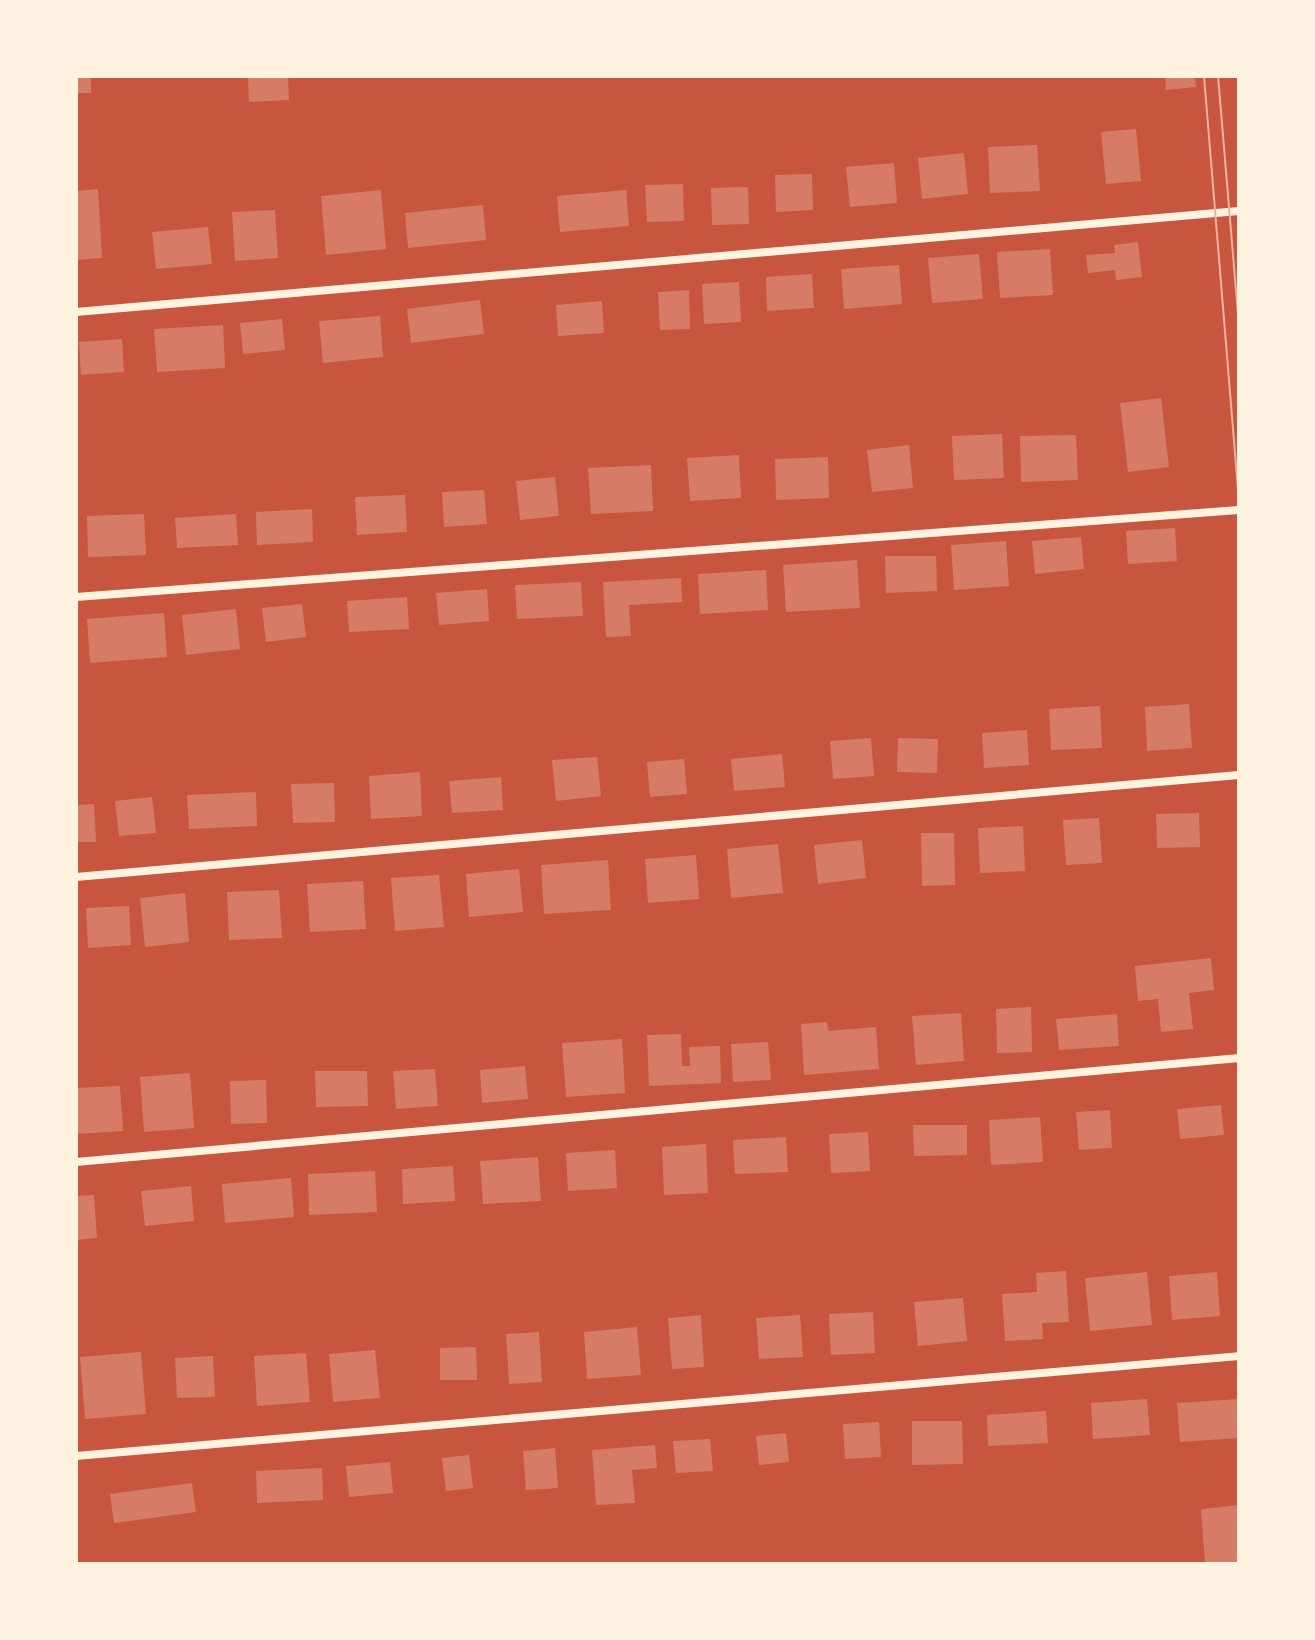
<!DOCTYPE html>
<style>
body{margin:0}
#map{position:relative;width:1315px;height:1640px;overflow:hidden;background:#c8553d;font-family:Mulish,sans-serif}
div>[style]{position:absolute}
.building>*{inset:0;background:#d67c66}
.minor>*{height:8px;margin:-4px;padding:0 4px;transform-origin:4px;border-radius:4px;background:#fff3e0}
.tram>*{height:2px;margin:-1px;padding:0 1px;transform-origin:1px;border-radius:1px;background:#e9b49f}
span{translate:-50% -50%;white-space:nowrap;text-align:center;line-height:1.15;-webkit-text-stroke:8px #fff3e0;paint-order:stroke}
.frame{position:absolute;inset:0;border:78px solid #fff3e0;pointer-events:none}
</style>
<div id="map">
<div class="building">
<div style="clip-path:polygon(76px 76px,91px 76px,91px 93px,76px 93px)"></div>
<div style="clip-path:polygon(248px 76px,288px 76px,289px 100px,249px 102px)"></div>
<div style="clip-path:polygon(1165px 76px,1195px 76px,1196px 87px,1166px 90px)"></div>
<div style="clip-path:polygon(1136px 129px,1141px 181px,1106px 184px,1101px 132px)"></div>
<div style="clip-path:polygon(1037px 145px,1040px 191px,990px 193px,988px 147px)"></div>
<div style="clip-path:polygon(964px 153px,968px 194px,922px 199px,918px 158px)"></div>
<div style="clip-path:polygon(894px 163px,897px 203px,850px 207px,846px 167px)"></div>
<div style="clip-path:polygon(812px 174px,813px 210px,776px 212px,775px 175px)"></div>
<div style="clip-path:polygon(683px 184px,684px 221px,647px 222px,645px 185px)"></div>
<div style="clip-path:polygon(748px 187px,749px 224px,712px 225px,711px 188px)"></div>
<div style="clip-path:polygon(98px 189px,102px 258px,76px 260px,76px 191px)"></div>
<div style="clip-path:polygon(381px 190px,386px 249px,326px 255px,321px 196px)"></div>
<div style="clip-path:polygon(626px 190px,629px 226px,560px 232px,557px 196px)"></div>
<div style="clip-path:polygon(483px 205px,486px 240px,408px 248px,405px 213px)"></div>
<div style="clip-path:polygon(275px 210px,278px 258px,235px 261px,232px 212px)"></div>
<div style="clip-path:polygon(208px 227px,212px 264px,156px 269px,152px 232px)"></div>
<div style="clip-path:polygon(1138px 242px,1142px 277px,1116px 280px,1115px 270px,1088px 273px,1086px 255px,1115px 253px,1114px 245px)"></div>
<div style="clip-path:polygon(1050px 249px,1053px 295px,1000px 298px,997px 252px)"></div>
<div style="clip-path:polygon(979px 254px,983px 299px,932px 303px,928px 258px)"></div>
<div style="clip-path:polygon(899px 265px,902px 304px,844px 309px,841px 269px)"></div>
<div style="clip-path:polygon(812px 274px,814px 308px,767px 311px,766px 277px)"></div>
<div style="clip-path:polygon(739px 282px,741px 322px,704px 324px,702px 284px)"></div>
<div style="clip-path:polygon(689px 290px,690px 329px,660px 330px,658px 292px)"></div>
<div style="clip-path:polygon(480px 300px,484px 334px,411px 343px,407px 309px)"></div>
<div style="clip-path:polygon(602px 301px,604px 333px,558px 336px,556px 305px)"></div>
<div style="clip-path:polygon(380px 316px,383px 357px,323px 363px,319px 321px)"></div>
<div style="clip-path:polygon(282px 319px,285px 350px,243px 354px,240px 323px)"></div>
<div style="clip-path:polygon(223px 325px,225px 368px,157px 372px,154px 329px)"></div>
<div style="clip-path:polygon(122px 339px,124px 372px,81px 375px,79px 342px)"></div>
<div style="clip-path:polygon(1161px 398px,1169px 467px,1128px 472px,1120px 403px)"></div>
<div style="clip-path:polygon(1002px 434px,1004px 478px,954px 480px,952px 436px)"></div>
<div style="clip-path:polygon(1076px 435px,1078px 480px,1021px 482px,1020px 436px)"></div>
<div style="clip-path:polygon(909px 445px,913px 488px,872px 492px,867px 450px)"></div>
<div style="clip-path:polygon(739px 455px,741px 498px,690px 501px,687px 458px)"></div>
<div style="clip-path:polygon(828px 457px,829px 498px,776px 500px,775px 459px)"></div>
<div style="clip-path:polygon(651px 465px,653px 511px,591px 514px,588px 468px)"></div>
<div style="clip-path:polygon(555px 477px,559px 516px,520px 520px,516px 481px)"></div>
<div style="clip-path:polygon(484px 490px,487px 524px,444px 527px,442px 492px)"></div>
<div style="clip-path:polygon(405px 495px,407px 532px,357px 535px,355px 497px)"></div>
<div style="clip-path:polygon(312px 509px,313px 542px,257px 545px,256px 512px)"></div>
<div style="clip-path:polygon(144px 514px,146px 555px,88px 557px,87px 516px)"></div>
<div style="clip-path:polygon(236px 514px,238px 545px,177px 548px,175px 518px)"></div>
<div style="clip-path:polygon(1175px 528px,1177px 561px,1128px 564px,1126px 531px)"></div>
<div style="clip-path:polygon(1081px 537px,1084px 569px,1035px 574px,1032px 541px)"></div>
<div style="clip-path:polygon(1006px 541px,1009px 586px,954px 590px,951px 545px)"></div>
<div style="clip-path:polygon(885px 556px,936px 556px,937px 591px,886px 593px)"></div>
<div style="clip-path:polygon(857px 560px,860px 608px,786px 612px,783px 565px)"></div>
<div style="clip-path:polygon(766px 570px,768px 610px,700px 614px,698px 574px)"></div>
<div style="clip-path:polygon(681px 578px,682px 602px,629px 605px,631px 636px,606px 637px,603px 582px)"></div>
<div style="clip-path:polygon(581px 582px,583px 616px,517px 619px,515px 585px)"></div>
<div style="clip-path:polygon(487px 589px,489px 621px,439px 625px,436px 593px)"></div>
<div style="clip-path:polygon(407px 597px,409px 629px,349px 632px,347px 601px)"></div>
<div style="clip-path:polygon(302px 604px,306px 637px,266px 642px,262px 608px)"></div>
<div style="clip-path:polygon(236px 609px,240px 649px,186px 655px,182px 615px)"></div>
<div style="clip-path:polygon(164px 613px,167px 657px,90px 663px,87px 619px)"></div>
<div style="clip-path:polygon(1189px 704px,1192px 748px,1147px 751px,1145px 707px)"></div>
<div style="clip-path:polygon(1100px 706px,1102px 748px,1051px 750px,1049px 709px)"></div>
<div style="clip-path:polygon(1027px 730px,1029px 765px,984px 768px,982px 733px)"></div>
<div style="clip-path:polygon(871px 738px,874px 776px,833px 779px,830px 741px)"></div>
<div style="clip-path:polygon(898px 738px,938px 739px,937px 773px,897px 772px)"></div>
<div style="clip-path:polygon(782px 754px,785px 787px,734px 791px,731px 759px)"></div>
<div style="clip-path:polygon(597px 757px,601px 796px,556px 801px,552px 760px)"></div>
<div style="clip-path:polygon(684px 759px,687px 794px,650px 797px,647px 762px)"></div>
<div style="clip-path:polygon(420px 772px,422px 816px,371px 819px,369px 776px)"></div>
<div style="clip-path:polygon(501px 777px,503px 810px,452px 813px,449px 781px)"></div>
<div style="clip-path:polygon(334px 783px,335px 822px,293px 823px,291px 784px)"></div>
<div style="clip-path:polygon(256px 792px,257px 826px,189px 829px,187px 795px)"></div>
<div style="clip-path:polygon(152px 797px,156px 833px,119px 836px,115px 801px)"></div>
<div style="clip-path:polygon(94px 804px,96px 842px,76px 842px,76px 805px)"></div>
<div style="clip-path:polygon(1199px 813px,1200px 847px,1157px 848px,1156px 814px)"></div>
<div style="clip-path:polygon(1099px 818px,1102px 863px,1066px 865px,1063px 820px)"></div>
<div style="clip-path:polygon(1023px 826px,1025px 871px,980px 873px,978px 828px)"></div>
<div style="clip-path:polygon(921px 833px,954px 833px,955px 885px,922px 886px)"></div>
<div style="clip-path:polygon(862px 840px,866px 878px,818px 884px,814px 845px)"></div>
<div style="clip-path:polygon(778px 844px,783px 893px,731px 898px,727px 849px)"></div>
<div style="clip-path:polygon(696px 855px,699px 899px,648px 903px,645px 859px)"></div>
<div style="clip-path:polygon(608px 860px,611px 910px,544px 914px,541px 865px)"></div>
<div style="clip-path:polygon(519px 869px,523px 912px,469px 917px,466px 874px)"></div>
<div style="clip-path:polygon(439px 875px,444px 927px,395px 931px,391px 878px)"></div>
<div style="clip-path:polygon(363px 881px,366px 929px,310px 932px,307px 884px)"></div>
<div style="clip-path:polygon(279px 890px,282px 938px,229px 940px,227px 892px)"></div>
<div style="clip-path:polygon(185px 893px,189px 942px,145px 947px,140px 898px)"></div>
<div style="clip-path:polygon(129px 906px,131px 945px,88px 948px,86px 908px)"></div>
<div style="clip-path:polygon(1211px 958px,1214px 990px,1189px 993px,1193px 1029px,1161px 1032px,1158px 999px,1138px 1001px,1135px 966px)"></div>
<div style="clip-path:polygon(1031px 1007px,1032px 1052px,997px 1053px,996px 1009px)"></div>
<div style="clip-path:polygon(961px 1013px,964px 1061px,916px 1065px,912px 1016px)"></div>
<div style="clip-path:polygon(1117px 1014px,1119px 1046px,1059px 1050px,1056px 1019px)"></div>
<div style="clip-path:polygon(827px 1022px,828px 1031px,876px 1027px,879px 1069px,804px 1075px,801px 1024px)"></div>
<div style="clip-path:polygon(681px 1034px,682px 1066px,690px 1066px,689px 1047px,720px 1046px,721px 1083px,649px 1086px,647px 1035px)"></div>
<div style="clip-path:polygon(622px 1039px,625px 1093px,566px 1097px,562px 1043px)"></div>
<div style="clip-path:polygon(768px 1042px,771px 1080px,733px 1082px,731px 1044px)"></div>
<div style="clip-path:polygon(525px 1066px,528px 1099px,482px 1103px,480px 1070px)"></div>
<div style="clip-path:polygon(435px 1069px,438px 1106px,396px 1109px,393px 1071px)"></div>
<div style="clip-path:polygon(315px 1071px,367px 1071px,368px 1106px,316px 1107px)"></div>
<div style="clip-path:polygon(190px 1073px,194px 1128px,144px 1132px,140px 1077px)"></div>
<div style="clip-path:polygon(266px 1080px,267px 1123px,231px 1124px,230px 1081px)"></div>
<div style="clip-path:polygon(120px 1086px,123px 1131px,76px 1134px,76px 1088px)"></div>
<div style="clip-path:polygon(1221px 1105px,1224px 1135px,1180px 1139px,1177px 1109px)"></div>
<div style="clip-path:polygon(1110px 1110px,1112px 1148px,1079px 1150px,1076px 1112px)"></div>
<div style="clip-path:polygon(1040px 1117px,1043px 1162px,991px 1165px,989px 1120px)"></div>
<div style="clip-path:polygon(913px 1125px,967px 1125px,967px 1155px,914px 1156px)"></div>
<div style="clip-path:polygon(868px 1132px,870px 1171px,831px 1173px,829px 1134px)"></div>
<div style="clip-path:polygon(786px 1137px,788px 1172px,735px 1174px,733px 1140px)"></div>
<div style="clip-path:polygon(706px 1144px,708px 1193px,664px 1195px,662px 1147px)"></div>
<div style="clip-path:polygon(615px 1150px,617px 1188px,568px 1191px,566px 1153px)"></div>
<div style="clip-path:polygon(538px 1157px,541px 1201px,483px 1204px,480px 1161px)"></div>
<div style="clip-path:polygon(453px 1166px,455px 1201px,403px 1204px,402px 1169px)"></div>
<div style="clip-path:polygon(375px 1171px,377px 1212px,309px 1215px,308px 1174px)"></div>
<div style="clip-path:polygon(291px 1178px,294px 1217px,225px 1223px,222px 1184px)"></div>
<div style="clip-path:polygon(191px 1186px,194px 1221px,145px 1226px,141px 1191px)"></div>
<div style="clip-path:polygon(94px 1195px,97px 1238px,76px 1240px,76px 1196px)"></div>
<div style="clip-path:polygon(1066px 1271px,1069px 1322px,1042px 1323px,1043px 1339px,1005px 1341px,1002px 1294px,1037px 1292px,1036px 1273px)"></div>
<div style="clip-path:polygon(1147px 1272px,1152px 1325px,1090px 1331px,1085px 1278px)"></div>
<div style="clip-path:polygon(1217px 1272px,1220px 1316px,1172px 1320px,1169px 1276px)"></div>
<div style="clip-path:polygon(963px 1298px,967px 1341px,918px 1346px,914px 1302px)"></div>
<div style="clip-path:polygon(873px 1312px,875px 1353px,831px 1355px,829px 1314px)"></div>
<div style="clip-path:polygon(701px 1315px,704px 1367px,672px 1369px,668px 1318px)"></div>
<div style="clip-path:polygon(800px 1315px,803px 1357px,759px 1359px,756px 1318px)"></div>
<div style="clip-path:polygon(637px 1327px,641px 1375px,587px 1379px,584px 1332px)"></div>
<div style="clip-path:polygon(539px 1332px,542px 1382px,509px 1384px,506px 1334px)"></div>
<div style="clip-path:polygon(476px 1347px,477px 1380px,440px 1380px,440px 1348px)"></div>
<div style="clip-path:polygon(375px 1350px,380px 1398px,333px 1402px,329px 1354px)"></div>
<div style="clip-path:polygon(141px 1352px,146px 1414px,85px 1419px,80px 1357px)"></div>
<div style="clip-path:polygon(306px 1353px,310px 1402px,257px 1406px,254px 1356px)"></div>
<div style="clip-path:polygon(213px 1356px,215px 1397px,177px 1398px,175px 1358px)"></div>
<div style="clip-path:polygon(1147px 1399px,1150px 1435px,1093px 1439px,1091px 1403px)"></div>
<div style="clip-path:polygon(1239px 1399px,1239px 1438px,1180px 1442px,1177px 1403px)"></div>
<div style="clip-path:polygon(1046px 1411px,1048px 1443px,988px 1446px,987px 1415px)"></div>
<div style="clip-path:polygon(912px 1421px,962px 1421px,963px 1464px,912px 1465px)"></div>
<div style="clip-path:polygon(879px 1422px,881px 1457px,845px 1459px,843px 1424px)"></div>
<div style="clip-path:polygon(786px 1433px,789px 1462px,759px 1465px,756px 1436px)"></div>
<div style="clip-path:polygon(710px 1439px,713px 1471px,676px 1473px,673px 1441px)"></div>
<div style="clip-path:polygon(655px 1445px,657px 1468px,632px 1470px,635px 1503px,596px 1505px,592px 1450px)"></div>
<div style="clip-path:polygon(555px 1448px,558px 1488px,526px 1490px,523px 1451px)"></div>
<div style="clip-path:polygon(469px 1455px,473px 1488px,446px 1491px,442px 1458px)"></div>
<div style="clip-path:polygon(390px 1462px,393px 1493px,349px 1497px,346px 1466px)"></div>
<div style="clip-path:polygon(322px 1468px,323px 1500px,257px 1503px,256px 1471px)"></div>
<div style="clip-path:polygon(192px 1483px,196px 1512px,114px 1523px,110px 1494px)"></div>
<div style="clip-path:polygon(1239px 1505px,1239px 1564px,1205px 1564px,1201px 1509px)"></div>
</div>
<div class="minor">
<div style="left:76px;top:312px;width:1167px;rotate:-4.96deg"></div>
<div style="left:76px;top:597px;width:1166px;rotate:-4.28deg"></div>
<div style="left:76px;top:877px;width:1167px;rotate:-5.01deg"></div>
<div style="left:76px;top:1162px;width:1168px;rotate:-5.11deg"></div>
<div style="left:76px;top:1456px;width:1167px;rotate:-4.91deg"></div>
</div>
<div class="tram">
<div style="left:1204px;top:76px;width:429px;rotate:85.3deg"></div>
<div style="left:1218px;top:76px;width:249px;rotate:85.2deg"></div>
</div>
<div class="frame"></div>
</div>
